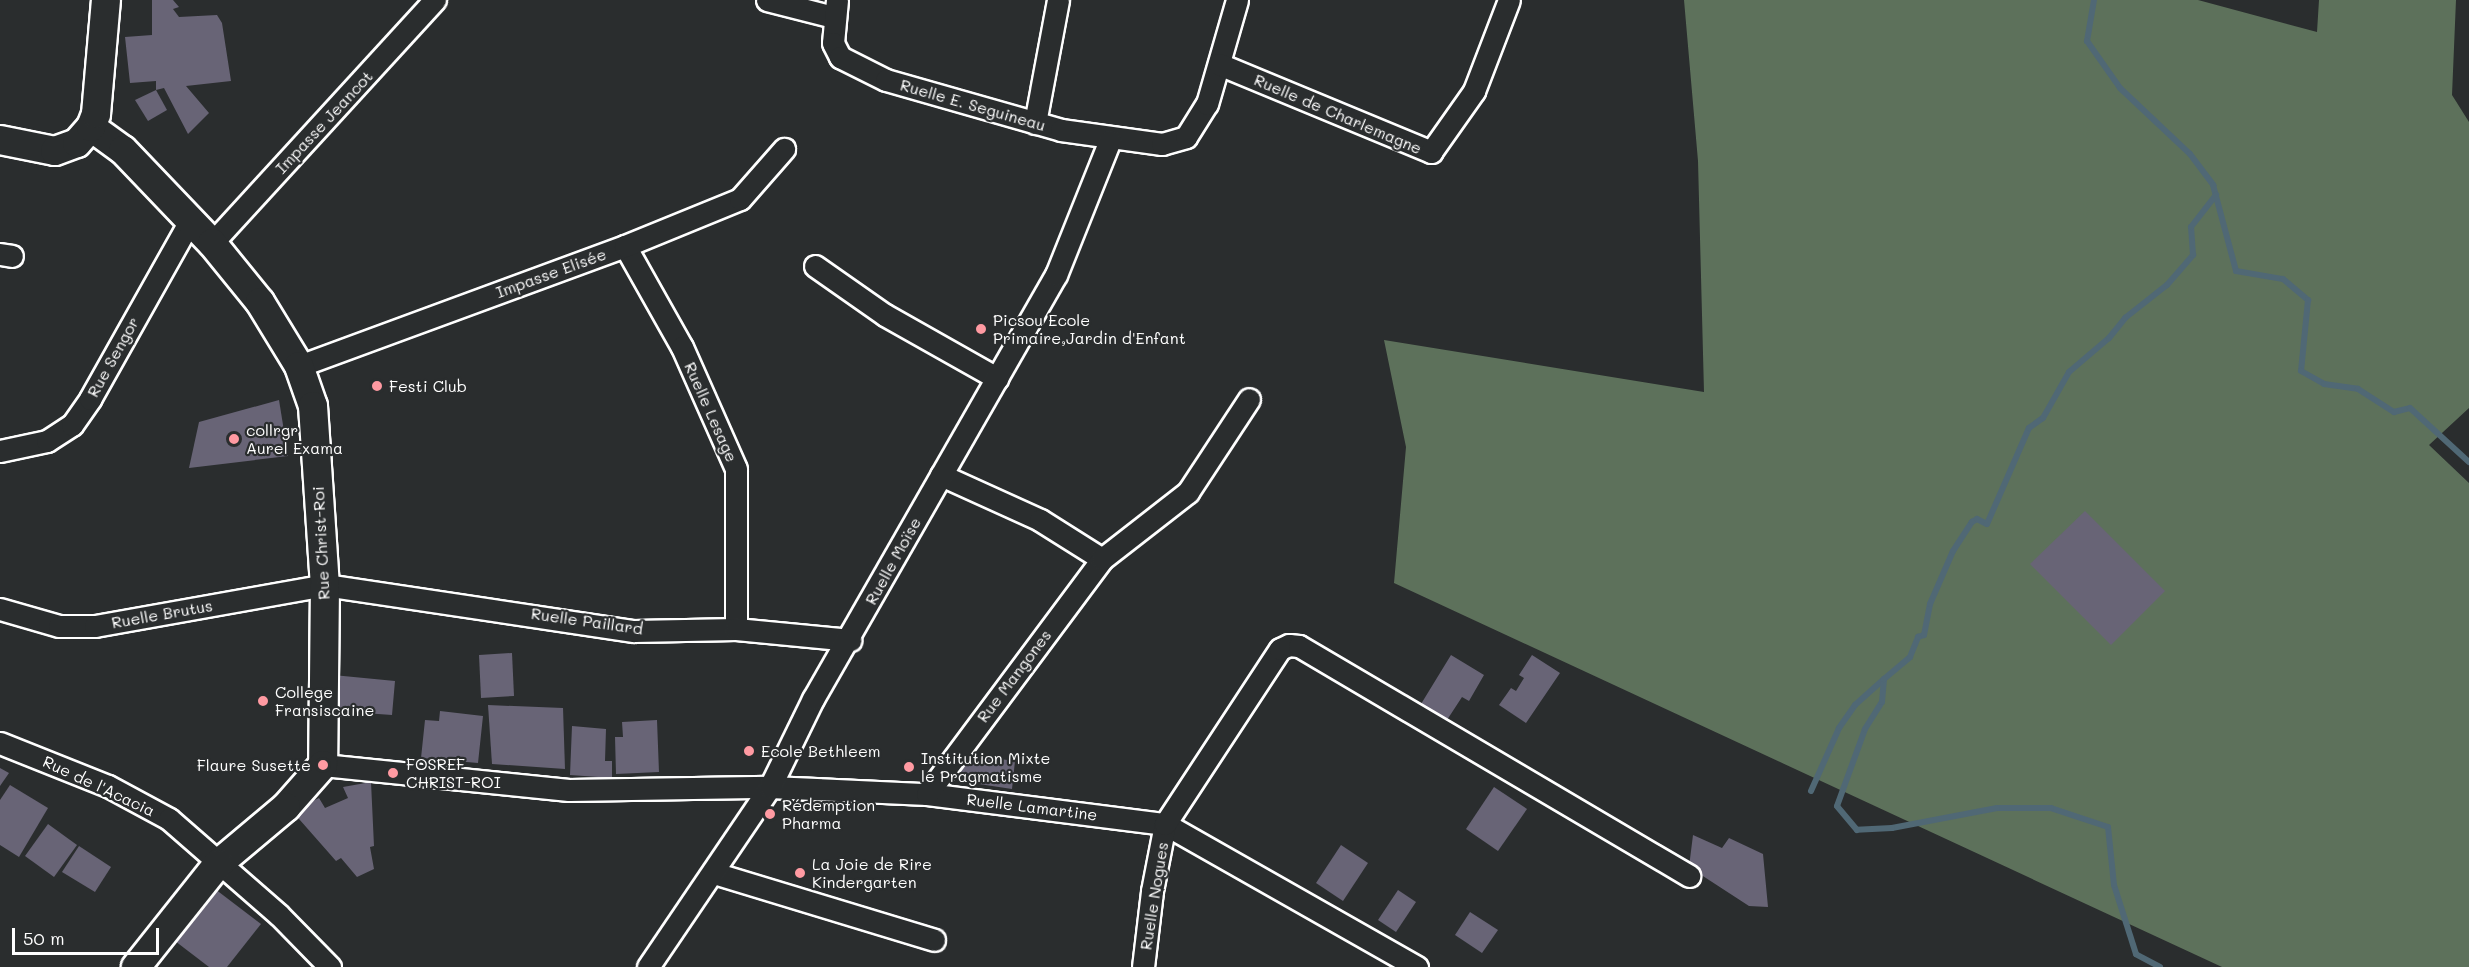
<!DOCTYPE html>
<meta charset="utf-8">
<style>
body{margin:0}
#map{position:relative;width:2469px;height:967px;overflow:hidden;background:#2a2d2e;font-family:Mali,sans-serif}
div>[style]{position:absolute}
.green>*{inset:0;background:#5d715b}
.stream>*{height:6px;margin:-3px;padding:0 3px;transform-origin:3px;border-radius:3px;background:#506875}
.building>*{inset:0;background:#686476}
.roads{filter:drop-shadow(2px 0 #fff) drop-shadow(-2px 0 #fff) drop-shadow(0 2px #fff) drop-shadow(0 -2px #fff)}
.street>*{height:21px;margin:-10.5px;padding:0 10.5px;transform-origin:10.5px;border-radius:10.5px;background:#2a2d2e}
.secondary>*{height:28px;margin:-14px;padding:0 14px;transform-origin:14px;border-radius:14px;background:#2a2d2e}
.dots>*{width:16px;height:16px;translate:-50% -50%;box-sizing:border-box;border:3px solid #2a2d2e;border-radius:50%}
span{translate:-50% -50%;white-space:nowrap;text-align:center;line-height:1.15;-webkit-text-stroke:4.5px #2a2d2e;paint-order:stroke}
.street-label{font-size:16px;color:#fff}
.poi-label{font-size:16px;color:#fff}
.left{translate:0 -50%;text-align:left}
.right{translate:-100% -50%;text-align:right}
.scale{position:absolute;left:12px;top:928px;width:147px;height:27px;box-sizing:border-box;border:3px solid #fff;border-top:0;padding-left:8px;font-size:18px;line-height:21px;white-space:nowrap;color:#fff;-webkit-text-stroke:4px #2a2d2e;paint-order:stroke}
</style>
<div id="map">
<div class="green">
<div style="clip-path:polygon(1684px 0,2198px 0,2317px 32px,2319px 0,2456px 0,2452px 95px,2469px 122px,2469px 408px,2429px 445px,2469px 483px,2469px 967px,2222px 967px,1394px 583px,1406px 447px,1384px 340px,1704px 392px,1698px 161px)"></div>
</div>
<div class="stream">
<div style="left:2094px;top:0;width:42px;rotate:99.7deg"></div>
<div style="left:2087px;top:41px;width:57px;rotate:54.9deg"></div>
<div style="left:2120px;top:88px;width:96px;rotate:43.3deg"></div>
<div style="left:2190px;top:154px;width:39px;rotate:53deg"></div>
<div style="left:2213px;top:185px;width:89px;rotate:75deg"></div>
<div style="left:2236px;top:271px;width:48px;rotate:9.7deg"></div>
<div style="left:2283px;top:279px;width:33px;rotate:40deg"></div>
<div style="left:2308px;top:300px;width:71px;rotate:95.6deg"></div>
<div style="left:2301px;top:371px;width:26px;rotate:29deg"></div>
<div style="left:2324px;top:384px;width:34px;rotate:8deg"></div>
<div style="left:2358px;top:389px;width:43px;rotate:32.6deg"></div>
<div style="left:2394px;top:412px;width:16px;rotate:-14deg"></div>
<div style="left:2410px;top:408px;width:80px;rotate:42.5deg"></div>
<div style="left:1811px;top:791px;width:69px;rotate:-66deg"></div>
<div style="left:1839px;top:728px;width:28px;rotate:-55deg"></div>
<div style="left:1855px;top:705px;width:39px;rotate:-42deg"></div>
<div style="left:2160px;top:967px;width:27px;rotate:-152deg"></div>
<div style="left:2136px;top:954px;width:72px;rotate:-107.7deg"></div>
<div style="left:2114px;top:885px;width:58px;rotate:-95.9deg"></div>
<div style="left:2108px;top:827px;width:60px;rotate:-161.6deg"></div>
<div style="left:2051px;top:808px;width:54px;rotate:180deg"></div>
<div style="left:1997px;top:808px;width:107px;rotate:169.2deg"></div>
<div style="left:1892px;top:828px;width:35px;rotate:177deg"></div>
<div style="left:1857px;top:830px;width:31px;rotate:-130deg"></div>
<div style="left:1837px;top:806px;width:82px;rotate:-70deg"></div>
<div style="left:1865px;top:729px;width:32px;rotate:-58deg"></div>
<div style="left:1882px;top:702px;width:23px;rotate:-85deg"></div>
<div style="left:1884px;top:679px;width:34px;rotate:-40deg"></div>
<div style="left:1910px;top:657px;width:22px;rotate:-68deg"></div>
<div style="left:1918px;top:637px;width:6px;rotate:-18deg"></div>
<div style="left:1924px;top:635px;width:32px;rotate:-79deg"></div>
<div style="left:1930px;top:604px;width:58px;rotate:-66.5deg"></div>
<div style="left:1953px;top:551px;width:35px;rotate:-57deg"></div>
<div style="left:1972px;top:522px;width:6px;rotate:-31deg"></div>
<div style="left:1977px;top:519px;width:11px;rotate:27deg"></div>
<div style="left:1987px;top:524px;width:105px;rotate:-66.4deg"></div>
<div style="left:2029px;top:428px;width:17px;rotate:-36deg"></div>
<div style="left:2043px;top:418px;width:53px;rotate:-60.5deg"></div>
<div style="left:2069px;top:372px;width:52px;rotate:-40.4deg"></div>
<div style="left:2109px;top:338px;width:26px;rotate:-51deg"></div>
<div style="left:2125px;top:318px;width:53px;rotate:-38.2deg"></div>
<div style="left:2167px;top:285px;width:40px;rotate:-49deg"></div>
<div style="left:2193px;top:255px;width:28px;rotate:-94deg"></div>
<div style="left:2191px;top:227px;width:41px;rotate:-52deg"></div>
</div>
<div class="building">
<div style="clip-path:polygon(152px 0,173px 0,179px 7px,173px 9px,179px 17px,217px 15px,222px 23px,231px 81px,186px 86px,209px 113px,188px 134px,164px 88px,156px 90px,156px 81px,130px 83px,125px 37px,152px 35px)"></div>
<div style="clip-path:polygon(156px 90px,167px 110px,148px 121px,135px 100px)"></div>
<div style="clip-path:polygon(279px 400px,288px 456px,189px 468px,199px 422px)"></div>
<div style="clip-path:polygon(2085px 511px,2165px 591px,2111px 645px,2030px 564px)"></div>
<div style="clip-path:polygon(512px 653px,514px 696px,481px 698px,479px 655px)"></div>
<div style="clip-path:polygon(1451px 655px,1484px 675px,1469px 701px,1462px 697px,1447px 720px,1421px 704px)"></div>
<div style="clip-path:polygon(1532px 655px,1560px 673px,1526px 723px,1499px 705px,1511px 688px,1516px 691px,1524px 678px,1519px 675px)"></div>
<div style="clip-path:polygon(333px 675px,395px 681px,392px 715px,350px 712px,350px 718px,332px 716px)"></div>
<div style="clip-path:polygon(488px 705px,563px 708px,565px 769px,492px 764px)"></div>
<div style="clip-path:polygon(440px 711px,483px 716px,478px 763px,421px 758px,425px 720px,439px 721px)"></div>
<div style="clip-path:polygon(657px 720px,659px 772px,616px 774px,615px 737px,623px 737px,622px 722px)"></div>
<div style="clip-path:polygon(572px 726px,606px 729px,605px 761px,612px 761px,612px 778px,570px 775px)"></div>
<div style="clip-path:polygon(962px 754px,1015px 761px,1012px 789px,959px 781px)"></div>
<div style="clip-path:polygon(0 768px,9px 773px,0 786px)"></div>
<div style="clip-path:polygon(371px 782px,374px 846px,370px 847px,374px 869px,357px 877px,341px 858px,336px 861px,292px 811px,319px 798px,325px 808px,348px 798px,343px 787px)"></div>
<div style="clip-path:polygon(10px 785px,48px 808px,19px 857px,0 845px,0 800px)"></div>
<div style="clip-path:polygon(1494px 787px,1527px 809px,1498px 851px,1466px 829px)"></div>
<div style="clip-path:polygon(48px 824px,77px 845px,54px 877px,25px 856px)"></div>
<div style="clip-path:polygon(1693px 835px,1722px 848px,1729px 838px,1763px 854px,1768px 907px,1749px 906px,1689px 867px)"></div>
<div style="clip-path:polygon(1341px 845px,1368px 863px,1343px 901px,1316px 883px)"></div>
<div style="clip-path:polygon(79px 846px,111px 867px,95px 892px,62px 872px)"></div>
<div style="clip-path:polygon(215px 889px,261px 924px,227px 967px,209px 967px,175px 941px)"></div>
<div style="clip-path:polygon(1398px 890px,1416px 902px,1396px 932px,1378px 920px)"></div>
<div style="clip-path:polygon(1470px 912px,1498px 930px,1482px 953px,1455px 935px)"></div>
</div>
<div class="roads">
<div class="street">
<div style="left:767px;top:0;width:68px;rotate:14.4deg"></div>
<div style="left:837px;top:0;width:43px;rotate:95.3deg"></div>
<div style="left:833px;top:43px;width:16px;rotate:63deg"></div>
<div style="left:840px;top:57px;width:51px;rotate:26.6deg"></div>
<div style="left:886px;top:80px;width:182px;rotate:15.9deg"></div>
<div style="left:1061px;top:130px;width:102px;rotate:7.9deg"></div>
<div style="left:1162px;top:144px;width:25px;rotate:-16deg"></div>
<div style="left:1186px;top:137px;width:39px;rotate:-58deg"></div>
<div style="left:1207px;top:104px;width:108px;rotate:-73.9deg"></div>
<div style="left:1219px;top:64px;width:230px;rotate:22.5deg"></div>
<div style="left:1431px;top:152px;width:75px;rotate:-54.8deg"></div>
<div style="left:1474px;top:91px;width:97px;rotate:-69deg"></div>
<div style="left:1035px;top:123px;width:125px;rotate:-79.4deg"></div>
<div style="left:212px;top:243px;width:330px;rotate:-47.5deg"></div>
<div style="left:625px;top:246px;width:116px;rotate:60.6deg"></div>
<div style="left:682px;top:347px;width:133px;rotate:66.1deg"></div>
<div style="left:736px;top:469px;width:160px;rotate:90deg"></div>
<div style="left:0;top:254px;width:12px;rotate:9deg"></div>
<div style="left:815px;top:266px;width:85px;rotate:35deg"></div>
<div style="left:885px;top:315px;width:129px;rotate:29.4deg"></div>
<div style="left:299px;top:366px;width:347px;rotate:-20.2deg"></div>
<div style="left:625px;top:246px;width:124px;rotate:-22.2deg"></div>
<div style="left:740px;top:199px;width:67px;rotate:-48.7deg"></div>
<div style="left:0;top:451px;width:48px;rotate:-12deg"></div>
<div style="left:47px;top:441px;width:30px;rotate:-33deg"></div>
<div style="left:72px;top:425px;width:32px;rotate:-55deg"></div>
<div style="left:90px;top:399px;width:204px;rotate:-60.7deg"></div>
<div style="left:941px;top:475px;width:109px;rotate:24.4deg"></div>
<div style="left:1040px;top:520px;width:73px;rotate:32.2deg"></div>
<div style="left:0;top:609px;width:61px;rotate:16.1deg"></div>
<div style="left:59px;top:626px;width:36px"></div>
<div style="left:95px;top:626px;width:234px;rotate:-10.1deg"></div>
<div style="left:325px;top:585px;width:312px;rotate:8.5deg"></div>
<div style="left:634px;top:631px;width:102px;rotate:-1.1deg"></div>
<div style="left:736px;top:629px;width:115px;rotate:5.5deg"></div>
<div style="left:0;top:743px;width:116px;rotate:21.7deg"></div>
<div style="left:108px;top:786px;width:69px;rotate:28.4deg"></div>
<div style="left:169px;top:819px;width:146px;rotate:41.1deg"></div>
<div style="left:279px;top:915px;width:73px;rotate:45.6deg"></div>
<div style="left:323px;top:765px;width:247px;rotate:5.8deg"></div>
<div style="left:569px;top:790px;width:201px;rotate:-0.9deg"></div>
<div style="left:770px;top:787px;width:157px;rotate:2.6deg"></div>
<div style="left:927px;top:794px;width:240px;rotate:7.2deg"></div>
<div style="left:1165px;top:824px;width:290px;rotate:29.6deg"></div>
<div style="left:927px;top:794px;width:293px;rotate:-53.3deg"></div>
<div style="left:1102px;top:559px;width:109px;rotate:-37.9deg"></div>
<div style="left:1188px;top:492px;width:111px;rotate:-56.7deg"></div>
<div style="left:714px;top:873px;width:230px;rotate:16.9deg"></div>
<div style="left:648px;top:967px;width:217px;rotate:-55.9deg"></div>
<div style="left:770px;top:787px;width:98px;rotate:-64deg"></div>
<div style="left:813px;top:699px;width:489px;rotate:-60.2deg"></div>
<div style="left:1056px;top:275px;width:145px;rotate:-68.2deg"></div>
<div style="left:1143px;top:967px;width:77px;rotate:-83.2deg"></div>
<div style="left:1152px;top:891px;width:68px;rotate:-79deg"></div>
<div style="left:1165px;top:824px;width:209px;rotate:-56.7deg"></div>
<div style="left:1280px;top:649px;width:10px;rotate:-24deg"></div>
<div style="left:1289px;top:645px;width:10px;rotate:6deg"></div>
<div style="left:1299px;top:646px;width:453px;rotate:30.5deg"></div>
</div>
<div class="secondary">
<div style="left:91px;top:127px;width:39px;rotate:36deg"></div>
<div style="left:123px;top:150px;width:129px;rotate:46.3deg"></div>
<div style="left:212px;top:243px;width:76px;rotate:50.9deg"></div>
<div style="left:260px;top:302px;width:75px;rotate:58.6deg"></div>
<div style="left:299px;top:366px;width:42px;rotate:70.7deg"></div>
<div style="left:313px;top:406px;width:179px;rotate:86.2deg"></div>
<div style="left:325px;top:585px;width:180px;rotate:90.6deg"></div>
<div style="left:323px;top:765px;width:56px;rotate:131.4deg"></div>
<div style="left:286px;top:807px;width:89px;rotate:140deg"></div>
<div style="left:218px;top:864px;width:132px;rotate:128.5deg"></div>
<div style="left:0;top:140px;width:56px;rotate:11.3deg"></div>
<div style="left:55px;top:151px;width:23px;rotate:-20deg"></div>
<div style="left:77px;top:143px;width:21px;rotate:-49deg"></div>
<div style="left:91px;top:127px;width:14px;rotate:-69deg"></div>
<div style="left:96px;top:114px;width:114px;rotate:-85deg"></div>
</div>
</div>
<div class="dots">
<div style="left:981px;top:329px;background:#ff9aa2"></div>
<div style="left:377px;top:386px;background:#ff9aa2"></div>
<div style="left:234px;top:439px;background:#ff9aa2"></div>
<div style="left:263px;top:701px;background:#ff9aa2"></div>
<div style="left:749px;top:751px;background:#ff9aa2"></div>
<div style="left:323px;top:765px;background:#ff9aa2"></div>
<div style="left:909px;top:767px;background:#ff9aa2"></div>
<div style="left:393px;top:773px;background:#ff9aa2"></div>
<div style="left:770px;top:814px;background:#ff9aa2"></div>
<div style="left:800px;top:873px;background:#ff9aa2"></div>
</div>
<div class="street-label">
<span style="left:973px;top:105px;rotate:16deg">Ruelle E. Seguineau</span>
<span style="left:1338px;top:114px;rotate:23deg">Ruelle de Charlemagne</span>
<span style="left:324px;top:122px;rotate:-47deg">Impasse Jeancot</span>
<span style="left:551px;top:273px;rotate:-20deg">Impasse Elisée</span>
<span style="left:113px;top:357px;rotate:-61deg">Rue Sengor</span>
<span style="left:711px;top:412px;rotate:66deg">Ruelle Lesage</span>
<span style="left:321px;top:543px;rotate:-93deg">Rue Christ-Roi</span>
<span style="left:893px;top:561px;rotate:-61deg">Ruelle Moïse</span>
<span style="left:162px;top:614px;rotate:-10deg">Ruelle Brutus</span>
<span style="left:587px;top:621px;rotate:8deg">Ruelle Paillard</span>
<span style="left:1014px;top:676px;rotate:-53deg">Rue Mangones</span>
<span style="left:99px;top:786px;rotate:25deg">Rue de l'Acacia</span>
<span style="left:1032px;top:807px;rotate:7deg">Ruelle Lamartine</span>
<span style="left:1154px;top:896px;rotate:-81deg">Ruelle Nogues</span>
</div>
<div class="poi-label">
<span class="left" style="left:993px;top:329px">Picsou Ecole<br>Primaire,Jardin d'Enfant</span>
<span class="left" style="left:389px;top:386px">Festi Club</span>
<span class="left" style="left:246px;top:439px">collrgr<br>Aurel Exama</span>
<span class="left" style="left:275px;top:701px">College<br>Fransiscaine</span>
<span class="left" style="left:761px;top:751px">Ecole Bethleem</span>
<span class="left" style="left:921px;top:767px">Institution Mixte<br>le Pragmatisme</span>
<span class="left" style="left:406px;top:773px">FOSREF<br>CHRIST-ROI</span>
<span class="right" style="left:311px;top:765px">Flaure Susette</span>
<span class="left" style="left:782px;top:814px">Rédemption<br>Pharma</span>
<span class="left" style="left:812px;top:873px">La Joie de Rire<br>Kindergarten</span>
</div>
<div class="scale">50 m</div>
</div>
